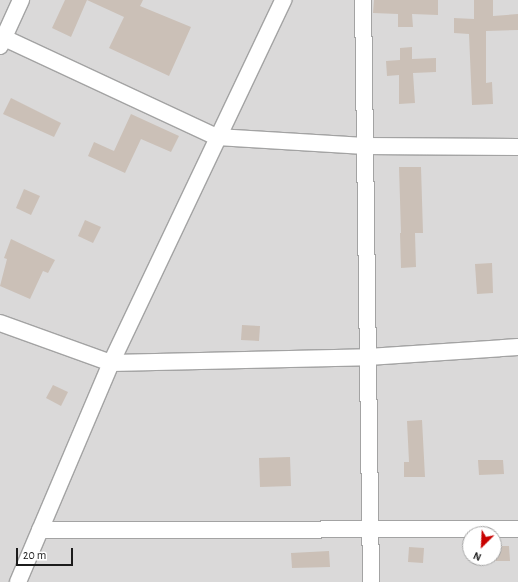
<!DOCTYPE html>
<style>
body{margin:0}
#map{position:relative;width:518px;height:582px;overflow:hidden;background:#efeae1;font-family:"Alegreya Sans",sans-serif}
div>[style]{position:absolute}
.residential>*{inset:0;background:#dad9d9}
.building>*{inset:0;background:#cbc0b7}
.roads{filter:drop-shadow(1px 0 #a3a3a3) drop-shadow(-1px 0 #a3a3a3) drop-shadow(0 1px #a3a3a3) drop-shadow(0 -1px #a3a3a3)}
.minor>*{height:16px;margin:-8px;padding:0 8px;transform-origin:8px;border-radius:8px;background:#fff}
span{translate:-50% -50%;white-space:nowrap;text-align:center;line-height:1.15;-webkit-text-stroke:3px #fff;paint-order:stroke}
.north{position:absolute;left:462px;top:526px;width:40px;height:40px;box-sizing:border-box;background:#fff;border:1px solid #a4a4a4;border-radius:50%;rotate:204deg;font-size:11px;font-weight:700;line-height:16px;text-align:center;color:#1c1c1c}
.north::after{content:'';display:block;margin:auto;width:14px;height:18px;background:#c80200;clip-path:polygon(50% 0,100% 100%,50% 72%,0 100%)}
.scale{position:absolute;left:16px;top:548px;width:57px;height:18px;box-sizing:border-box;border:2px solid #1c1c1c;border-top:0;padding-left:5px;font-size:12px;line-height:14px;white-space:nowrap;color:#1c1c1c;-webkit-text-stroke:3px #fff;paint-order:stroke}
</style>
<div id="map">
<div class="residential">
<div style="clip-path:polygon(evenodd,0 0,518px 0,518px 582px,0 582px,0 0,470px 534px,494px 534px,494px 558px,470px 558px,470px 534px)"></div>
</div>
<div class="building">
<div style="clip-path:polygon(65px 0,143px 0,140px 6px,191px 27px,169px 76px,109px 48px,124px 17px,87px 0,71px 37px,52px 28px)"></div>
<div style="clip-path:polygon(374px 0,438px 0,438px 15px,412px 14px,413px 27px,398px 27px,398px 14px,373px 13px)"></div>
<div style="clip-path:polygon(474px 0,493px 0,493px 16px,518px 14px,518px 30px,486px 31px,486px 83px,492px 82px,493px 104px,472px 105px,469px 34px,454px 33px,454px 18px,474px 19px)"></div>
<div style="clip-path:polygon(412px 47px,412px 59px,436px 58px,436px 72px,413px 73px,415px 103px,399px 104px,399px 75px,387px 76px,386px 61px,400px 60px,400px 48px)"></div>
<div style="clip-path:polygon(11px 98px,61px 123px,54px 137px,3px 114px)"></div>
<div style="clip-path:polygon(131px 114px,179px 136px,171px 152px,141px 139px,125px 173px,88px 156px,94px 142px,114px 151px)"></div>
<div style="clip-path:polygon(399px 167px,421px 167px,423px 233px,415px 233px,416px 267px,401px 268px,400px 233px,407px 233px,401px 233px)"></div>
<div style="clip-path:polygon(24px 189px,40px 196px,31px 215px,16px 208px)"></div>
<div style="clip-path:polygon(85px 220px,101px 227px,93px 243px,78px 236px)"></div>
<div style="clip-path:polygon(11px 239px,55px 260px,48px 273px,43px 271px,30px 299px,0 286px,7px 259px,4px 258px)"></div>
<div style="clip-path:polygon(492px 263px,493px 293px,477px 294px,475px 264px)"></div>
<div style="clip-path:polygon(242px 325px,260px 326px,259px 341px,241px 340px)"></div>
<div style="clip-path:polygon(53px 385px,68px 392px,61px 406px,46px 398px)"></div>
<div style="clip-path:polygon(422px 420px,425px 477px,404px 477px,404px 462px,409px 462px,407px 421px)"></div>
<div style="clip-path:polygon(290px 457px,291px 486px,260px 487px,259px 458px)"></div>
<div style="clip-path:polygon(478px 460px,503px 460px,504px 474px,479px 475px)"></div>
<div style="clip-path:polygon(494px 546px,509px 546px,510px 561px,494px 561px)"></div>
<div style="clip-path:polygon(409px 547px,424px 548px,423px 563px,408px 562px)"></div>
<div style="clip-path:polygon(329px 551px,330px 567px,292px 568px,291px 553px)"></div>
</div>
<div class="roads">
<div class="minor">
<div style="left:363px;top:0;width:582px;rotate:89.21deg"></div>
<div style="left:0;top:36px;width:239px;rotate:25deg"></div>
<div style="left:217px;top:137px;width:148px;rotate:3.5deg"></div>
<div style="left:365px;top:146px;width:153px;rotate:0.4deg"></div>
<div style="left:0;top:46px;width:51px;rotate:-65.5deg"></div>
<div style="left:0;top:323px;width:118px;rotate:19.8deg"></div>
<div style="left:111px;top:363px;width:257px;rotate:-1.3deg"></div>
<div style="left:368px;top:357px;width:150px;rotate:-3.8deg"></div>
<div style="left:40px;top:530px;width:478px;rotate:-0.1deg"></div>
<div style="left:18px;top:582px;width:238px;rotate:-67deg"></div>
<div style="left:111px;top:363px;width:402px;rotate:-64.6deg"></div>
</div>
</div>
<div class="north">N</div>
<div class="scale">20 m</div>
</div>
